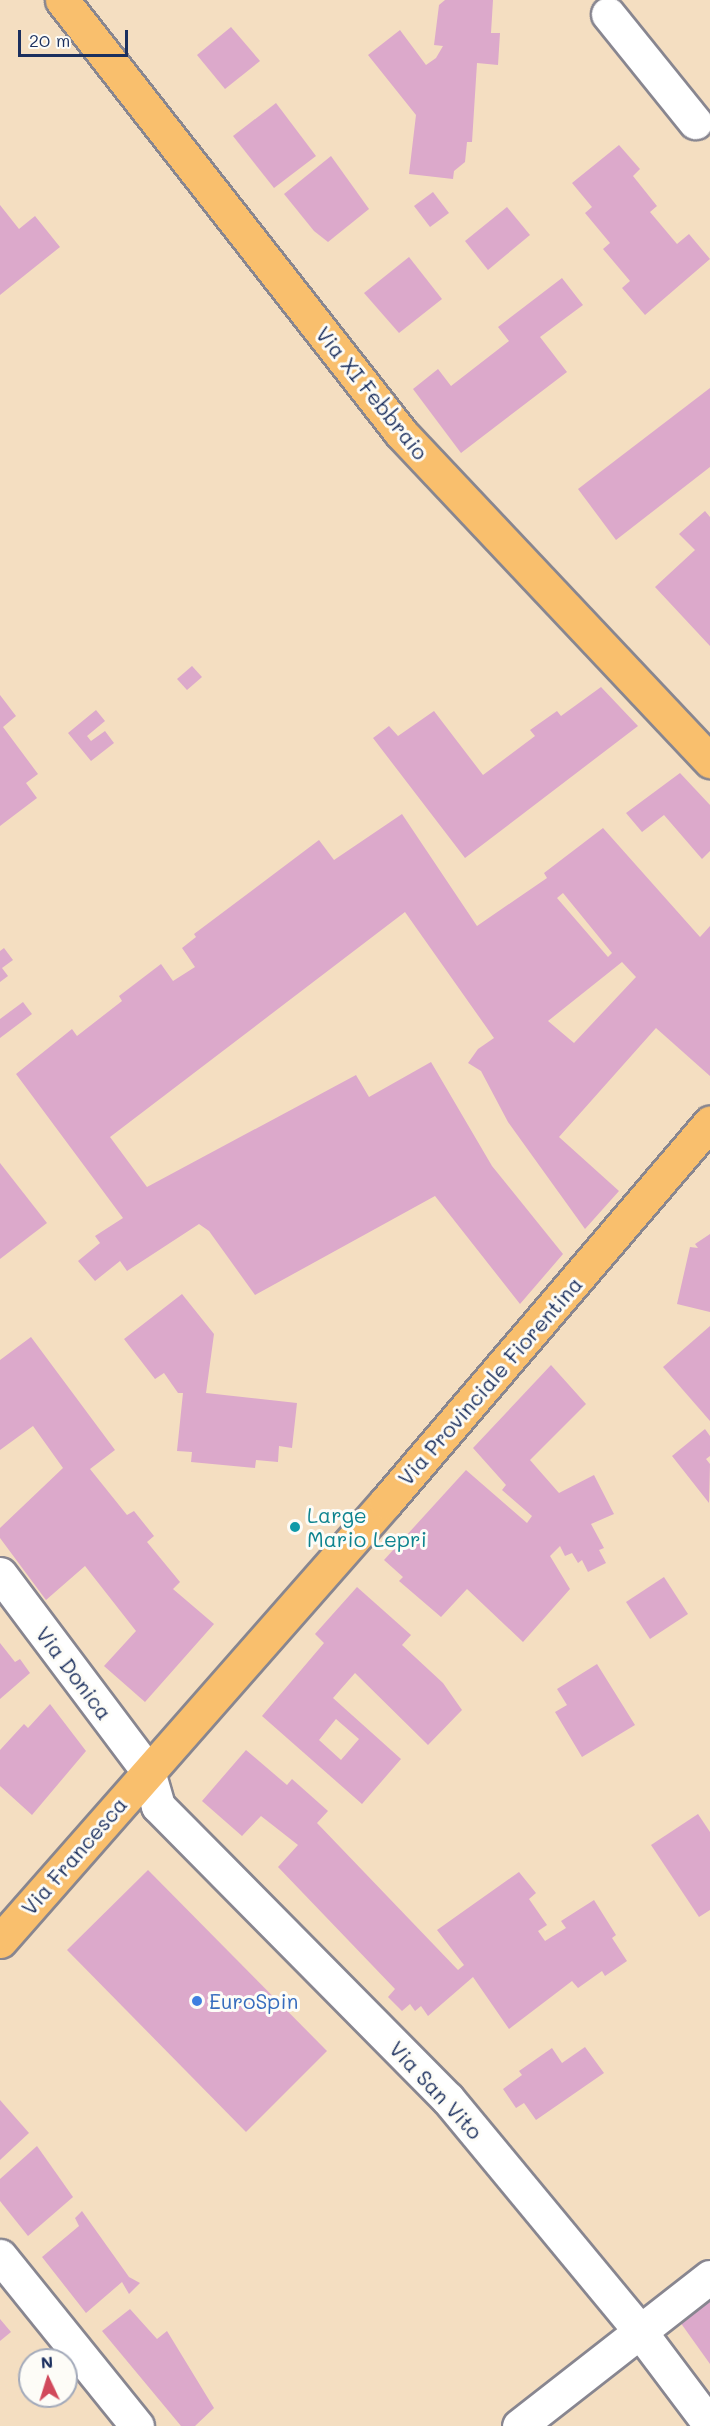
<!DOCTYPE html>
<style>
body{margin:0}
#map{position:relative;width:710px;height:2426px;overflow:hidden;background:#f4dec1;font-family:Mali,sans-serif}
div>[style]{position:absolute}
.building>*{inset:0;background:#dca9cb}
.roads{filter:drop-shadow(2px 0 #888690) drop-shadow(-2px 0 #888690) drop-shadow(0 2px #888690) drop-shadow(0 -2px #888690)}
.minor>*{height:33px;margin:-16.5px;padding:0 16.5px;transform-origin:16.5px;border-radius:16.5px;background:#fff}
.major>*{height:33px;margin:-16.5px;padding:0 16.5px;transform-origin:16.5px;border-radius:16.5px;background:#f9bf6d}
.dots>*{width:16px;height:16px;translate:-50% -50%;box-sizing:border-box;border:3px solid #fdfcf7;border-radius:50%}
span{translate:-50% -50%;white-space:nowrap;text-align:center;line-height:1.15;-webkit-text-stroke:6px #fdfcf7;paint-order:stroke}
.street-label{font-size:21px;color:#1b2f5e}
.culture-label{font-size:21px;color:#0d838f}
.left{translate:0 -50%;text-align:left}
.shop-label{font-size:21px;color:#366cbe}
.north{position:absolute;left:18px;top:2348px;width:60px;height:60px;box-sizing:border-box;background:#fdfcf7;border:2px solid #a3aaba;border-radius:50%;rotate:356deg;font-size:16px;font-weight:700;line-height:24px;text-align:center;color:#1b2f5e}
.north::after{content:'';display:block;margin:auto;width:21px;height:27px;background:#d1495b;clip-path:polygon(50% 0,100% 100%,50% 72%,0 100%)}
.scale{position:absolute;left:18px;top:30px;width:110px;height:27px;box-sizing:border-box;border:3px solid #1b2f5e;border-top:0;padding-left:8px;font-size:18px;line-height:21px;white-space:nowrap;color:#1b2f5e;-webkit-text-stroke:4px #fdfcf7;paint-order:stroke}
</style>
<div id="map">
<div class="building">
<div style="clip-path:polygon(445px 0,493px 0,491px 33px,500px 33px,498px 65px,477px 63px,472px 142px,467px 142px,465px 162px,454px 171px,453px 179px,409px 174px,416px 115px,368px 55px,400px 30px,426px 65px,436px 58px,443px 46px,434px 45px,439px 5px)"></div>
<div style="clip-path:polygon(231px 27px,260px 61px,225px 89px,197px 55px)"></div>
<div style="clip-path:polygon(276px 103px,316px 156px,274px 188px,233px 136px)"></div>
<div style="clip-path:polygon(619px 145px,640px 169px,633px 176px,657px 206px,650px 212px,677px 244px,689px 234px,710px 259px,645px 315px,622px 288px,630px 281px,603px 249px,610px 243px,585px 213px,592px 207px,572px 183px)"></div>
<div style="clip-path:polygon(331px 156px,369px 209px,328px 242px,314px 231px,284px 194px)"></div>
<div style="clip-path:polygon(433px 192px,449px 213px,430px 227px,414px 206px)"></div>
<div style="clip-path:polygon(0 205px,19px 229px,35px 216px,60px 247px,0 295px)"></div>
<div style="clip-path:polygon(507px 207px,530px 235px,488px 270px,465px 241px)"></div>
<div style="clip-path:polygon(409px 257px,442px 299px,399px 333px,364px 293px)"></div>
<div style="clip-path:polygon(562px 278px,583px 305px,540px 337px,567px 372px,461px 453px,413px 389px,438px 369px,451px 386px,509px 341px,498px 327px)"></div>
<div style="clip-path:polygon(710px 388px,710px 467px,616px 540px,578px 489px)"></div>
<div style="clip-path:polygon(705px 511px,710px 517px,710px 646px,655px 587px,695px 550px,679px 534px)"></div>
<div style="clip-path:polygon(192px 666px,202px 677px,187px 690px,177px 679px)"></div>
<div style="clip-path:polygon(601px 687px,638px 726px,465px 858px,373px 738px,389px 726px,398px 736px,434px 711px,483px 775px,535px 736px,530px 730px,557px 711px,561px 716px)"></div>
<div style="clip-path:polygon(0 695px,16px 716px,3px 727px,38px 774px,26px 783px,37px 798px,0 826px)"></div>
<div style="clip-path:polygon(96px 710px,105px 721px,87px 736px,91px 741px,105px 731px,114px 743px,91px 761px,68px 733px)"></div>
<div style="clip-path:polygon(680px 773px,710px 805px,710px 851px,702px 859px,664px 815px,642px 832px,626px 813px)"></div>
<div style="clip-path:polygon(evenodd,402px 814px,477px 926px,547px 878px,544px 873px,603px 828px,700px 937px,710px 926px,710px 1076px,656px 1028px,559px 1137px,619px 1191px,585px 1229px,508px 1122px,481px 1071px,468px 1063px,478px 1049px,494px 1038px,405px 912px,110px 1137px,147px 1187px,356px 1075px,369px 1097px,431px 1062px,492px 1166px,563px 1254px,520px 1304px,435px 1196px,255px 1295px,209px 1231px,199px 1224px,127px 1271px,120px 1261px,95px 1281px,78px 1261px,100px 1243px,95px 1236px,123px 1218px,16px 1074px,72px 1029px,77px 1036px,122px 1001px,119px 996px,161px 964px,173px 981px,195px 967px,182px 948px,196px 937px,194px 934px,319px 840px,334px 860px,402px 814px,563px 893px,612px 953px,608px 957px,557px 898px,563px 893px,402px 814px,622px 962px,636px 977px,574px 1043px,548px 1021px,622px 962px)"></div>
<div style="clip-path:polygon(4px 948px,13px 960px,2px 968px,8px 976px,0 982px,0 951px)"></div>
<div style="clip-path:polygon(23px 1002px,32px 1014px,0 1038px,0 1019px)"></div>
<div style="clip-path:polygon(0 1163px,47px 1223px,0 1259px)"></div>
<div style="clip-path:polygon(710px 1234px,710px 1312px,677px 1304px,690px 1247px,698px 1248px,695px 1244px)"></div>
<div style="clip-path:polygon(182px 1294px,214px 1334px,206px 1393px,297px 1403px,292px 1448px,279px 1446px,278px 1462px,256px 1460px,255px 1468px,191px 1462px,192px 1452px,177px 1451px,183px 1393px,178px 1393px,164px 1373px,155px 1379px,124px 1339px)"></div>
<div style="clip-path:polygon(710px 1326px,710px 1421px,663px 1367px)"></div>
<div style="clip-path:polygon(31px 1337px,115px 1450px,90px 1469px,127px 1515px,134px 1511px,154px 1536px,147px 1542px,180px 1582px,173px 1589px,214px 1624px,145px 1702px,104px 1666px,136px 1631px,85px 1566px,46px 1600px,0 1538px,0 1528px,63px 1468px,33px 1426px,0 1450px,0 1360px)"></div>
<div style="clip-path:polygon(551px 1365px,586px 1404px,530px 1460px,559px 1493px,594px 1475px,614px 1514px,591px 1524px,604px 1548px,599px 1550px,606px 1563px,588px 1572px,582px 1560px,578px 1563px,572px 1553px,565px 1556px,560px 1546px,550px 1556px,570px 1589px,523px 1642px,467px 1589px,441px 1617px,399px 1581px,403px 1577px,384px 1560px,466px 1470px,527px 1523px,532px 1516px,502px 1490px,506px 1485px,473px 1448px)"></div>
<div style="clip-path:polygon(705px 1429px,710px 1436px,710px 1456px,706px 1459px,710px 1464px,709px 1503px,672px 1456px)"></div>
<div style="clip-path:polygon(664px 1577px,688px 1614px,650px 1639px,626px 1602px)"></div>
<div style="clip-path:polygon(evenodd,357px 1587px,411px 1635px,402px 1645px,443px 1683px,462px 1710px,428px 1745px,355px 1673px,333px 1698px,401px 1759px,362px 1804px,262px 1716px,324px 1643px,315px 1634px,357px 1587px,336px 1719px,359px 1739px,341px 1760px,319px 1740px,336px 1719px)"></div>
<div style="clip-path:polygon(0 1643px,15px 1662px,20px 1659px,30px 1673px,0 1699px)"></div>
<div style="clip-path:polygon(597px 1664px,635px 1725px,582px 1757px,555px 1712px,567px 1705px,557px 1689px)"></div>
<div style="clip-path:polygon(50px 1704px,86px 1751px,32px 1815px,0 1786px,0 1750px,24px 1724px,28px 1728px)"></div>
<div style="clip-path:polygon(246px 1750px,287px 1785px,292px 1779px,328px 1811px,317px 1823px,458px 1970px,464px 1965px,437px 1930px,519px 1872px,536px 1893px,529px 1899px,547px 1925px,538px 1931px,545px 1941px,566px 1928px,561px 1921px,594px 1900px,616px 1935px,612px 1938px,627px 1961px,605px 1976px,602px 1971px,578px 1988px,572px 1981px,509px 2029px,473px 1977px,428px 2016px,421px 2006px,415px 2011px,410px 2004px,402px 2011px,388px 1997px,395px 1989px,278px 1867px,298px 1845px,261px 1816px,242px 1836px,202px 1801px)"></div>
<div style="clip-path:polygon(698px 1814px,710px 1832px,710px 1910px,699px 1917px,651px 1845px)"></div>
<div style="clip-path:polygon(148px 1870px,327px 2051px,246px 2132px,67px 1950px)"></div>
<div style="clip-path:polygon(585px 2047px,604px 2073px,536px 2120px,524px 2103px,516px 2108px,503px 2089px,522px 2075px,519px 2071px,552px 2048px,562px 2063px)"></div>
<div style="clip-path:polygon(0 2100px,29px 2133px,0 2160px)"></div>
<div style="clip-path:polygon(37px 2146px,73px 2197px,28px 2236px,0 2201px,0 2179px)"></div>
<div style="clip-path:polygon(82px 2211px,129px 2277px,140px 2283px,129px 2294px,122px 2282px,86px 2313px,42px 2257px,79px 2226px,75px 2218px)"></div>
<div style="clip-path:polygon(710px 2301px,710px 2364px,680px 2322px)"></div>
<div style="clip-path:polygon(130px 2309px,157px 2339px,167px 2331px,214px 2408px,195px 2426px,181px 2426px,102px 2331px)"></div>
<div style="clip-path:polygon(0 2319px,11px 2332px,0 2341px)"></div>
</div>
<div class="roads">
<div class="minor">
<div style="left:608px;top:14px;width:139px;rotate:51.1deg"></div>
<div style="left:0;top:1574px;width:246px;rotate:53.1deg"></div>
<div style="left:148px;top:1771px;width:36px;rotate:74deg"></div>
<div style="left:158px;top:1806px;width:412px;rotate:45.3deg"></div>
<div style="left:448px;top:2099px;width:298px;rotate:50.4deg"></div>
<div style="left:638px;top:2329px;width:120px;rotate:53.1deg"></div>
<div style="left:0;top:2256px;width:218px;rotate:51.1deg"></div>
<div style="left:519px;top:2426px;width:242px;rotate:-38deg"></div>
</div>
<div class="major">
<div style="left:62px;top:0;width:550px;rotate:51.94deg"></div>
<div style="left:401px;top:433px;width:451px;rotate:46.7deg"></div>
<div style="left:0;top:1941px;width:585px;rotate:-48.68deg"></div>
<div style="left:386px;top:1502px;width:499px;rotate:-49.5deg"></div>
</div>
</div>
<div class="dots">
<div style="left:295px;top:1527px;background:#0f9aa8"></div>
<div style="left:197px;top:2001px;background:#3f7fe0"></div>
</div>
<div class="street-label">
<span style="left:372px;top:393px;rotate:51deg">Via XI Febbraio</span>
<span style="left:490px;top:1381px;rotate:-49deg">Via Provinciale Fiorentina</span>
<span style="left:74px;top:1673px;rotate:53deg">Via Donica</span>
<span style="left:74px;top:1856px;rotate:-49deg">Via Francesca</span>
<span style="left:436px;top:2090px;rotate:47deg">Via San Vito</span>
</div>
<div class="culture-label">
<span class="left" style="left:307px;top:1527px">Large<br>Mario Lepri</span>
</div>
<div class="shop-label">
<span class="left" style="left:209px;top:2001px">EuroSpin</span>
</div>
<div class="north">N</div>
<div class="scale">20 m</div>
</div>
